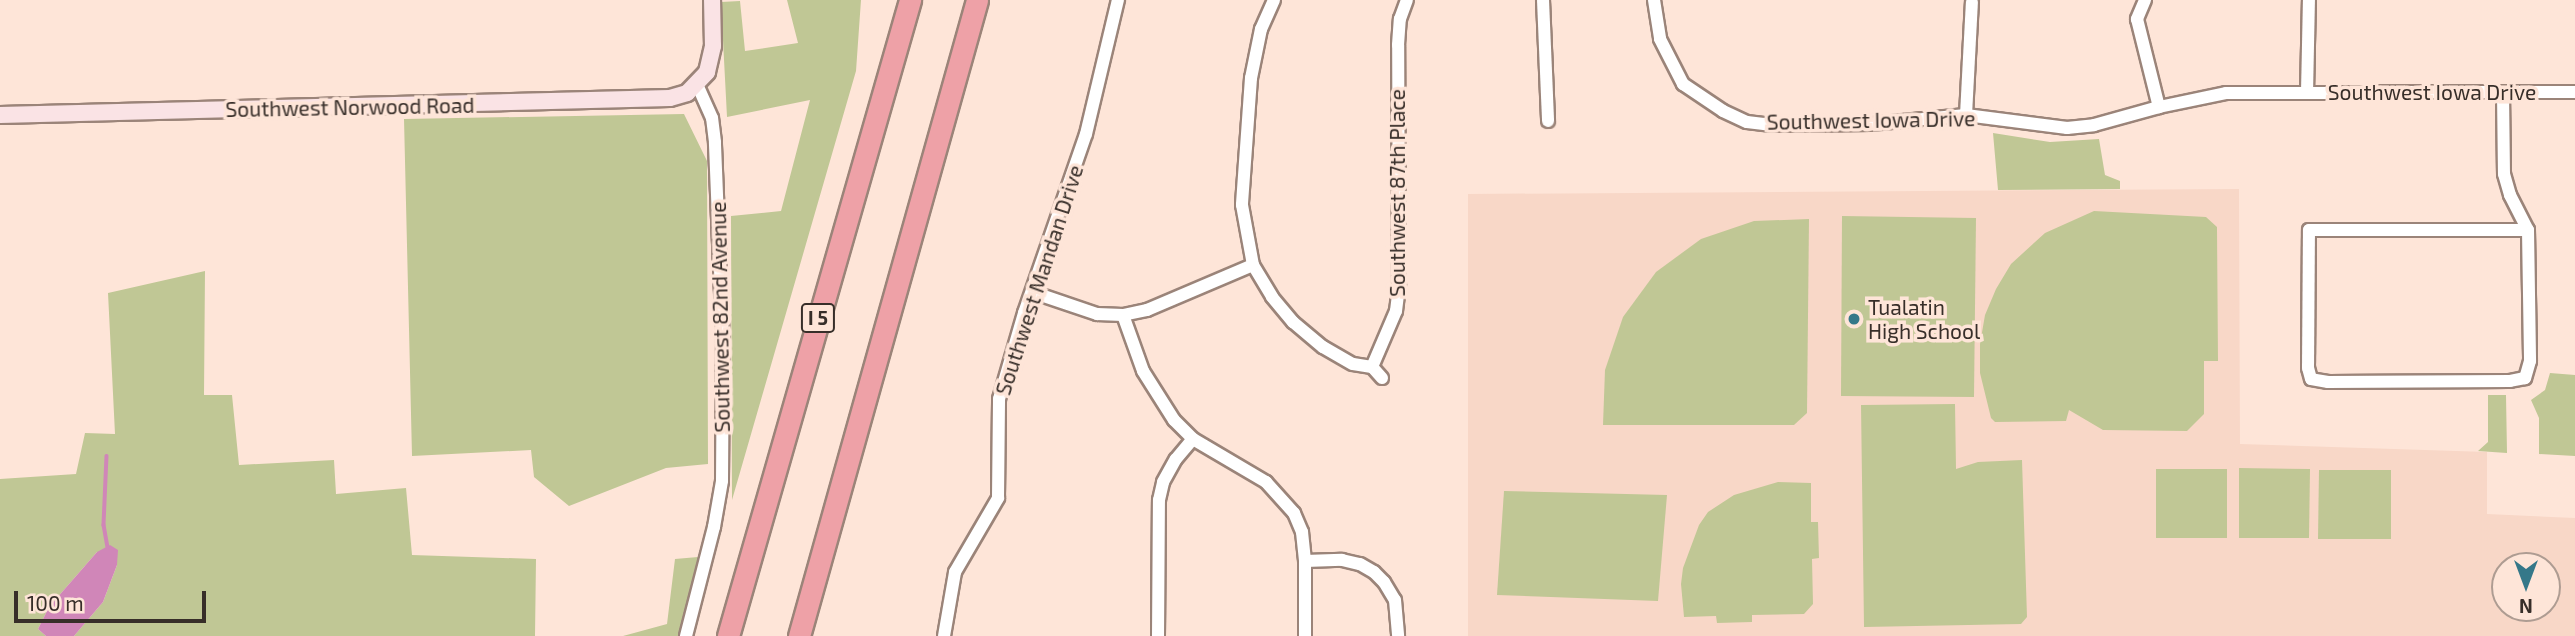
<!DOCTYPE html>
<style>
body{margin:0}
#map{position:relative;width:2575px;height:636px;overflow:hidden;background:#fee5d8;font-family:"Exo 2",sans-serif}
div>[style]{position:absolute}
.built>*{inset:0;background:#f8d7c7}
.green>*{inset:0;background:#c0c795}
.water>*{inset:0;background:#d086b8}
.stream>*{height:3.5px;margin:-1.75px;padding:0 1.75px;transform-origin:1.75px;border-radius:1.75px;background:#d086b8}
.roads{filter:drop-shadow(2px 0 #9b8479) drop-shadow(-2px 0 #9b8479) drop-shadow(0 2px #9b8479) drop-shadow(0 -2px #9b8479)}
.street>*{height:12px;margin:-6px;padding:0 6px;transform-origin:6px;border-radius:6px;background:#fff}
.secondary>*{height:16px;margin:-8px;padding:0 8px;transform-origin:8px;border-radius:8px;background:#fae3e5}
.highway>*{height:21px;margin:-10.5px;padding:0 10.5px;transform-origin:10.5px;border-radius:10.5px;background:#eea1a7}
.dots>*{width:19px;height:19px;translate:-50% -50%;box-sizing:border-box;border:4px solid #fee5d8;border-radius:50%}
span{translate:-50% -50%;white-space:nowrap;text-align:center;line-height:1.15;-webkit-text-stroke:7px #fee5d8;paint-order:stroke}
.shield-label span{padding:2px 5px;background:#fee5d8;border:2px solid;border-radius:5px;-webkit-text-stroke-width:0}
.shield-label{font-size:19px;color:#372e29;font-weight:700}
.street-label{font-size:21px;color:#372e29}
.poi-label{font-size:21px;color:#372e29}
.left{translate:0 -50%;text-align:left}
.north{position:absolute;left:2491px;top:552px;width:70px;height:70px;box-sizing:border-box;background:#fee5d8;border:2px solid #ae9c92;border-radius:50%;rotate:180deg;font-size:19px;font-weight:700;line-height:28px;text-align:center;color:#372e29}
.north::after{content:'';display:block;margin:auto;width:24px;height:32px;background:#357889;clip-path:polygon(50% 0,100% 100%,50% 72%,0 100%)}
.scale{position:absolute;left:14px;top:591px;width:192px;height:32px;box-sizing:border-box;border:4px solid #372e29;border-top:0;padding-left:9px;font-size:21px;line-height:24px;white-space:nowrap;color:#372e29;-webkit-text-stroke:5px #fee5d8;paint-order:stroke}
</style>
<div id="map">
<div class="built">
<div style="clip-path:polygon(evenodd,2239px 189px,2240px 444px,2487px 452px,2487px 514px,2575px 518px,2575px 636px,1468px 636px,1468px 194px,2239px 189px,2505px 566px,2547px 566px,2547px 608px,2505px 608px,2505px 566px)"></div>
</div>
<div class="green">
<div style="clip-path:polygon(787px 0,861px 0,856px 71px,732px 500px,731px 216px,781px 211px,810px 100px,727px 117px,721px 2px,740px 1px,745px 51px,798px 43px)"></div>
<div style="clip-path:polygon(684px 114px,707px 161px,708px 464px,666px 468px,569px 506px,534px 477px,531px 450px,412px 456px,404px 119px)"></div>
<div style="clip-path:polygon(1993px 133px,2050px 142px,2099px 139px,2105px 175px,2120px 181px,2120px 189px,1998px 190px)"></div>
<div style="clip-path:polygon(2094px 211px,2206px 217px,2217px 227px,2218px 361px,2204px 361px,2204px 414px,2187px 431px,2103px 430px,2069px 410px,2066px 421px,1995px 422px,1991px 418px,1980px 373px,1980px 344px,1985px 315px,1996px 289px,2011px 264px,2045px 233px)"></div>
<div style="clip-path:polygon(1842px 216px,1976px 218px,1974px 397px,1841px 396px)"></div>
<div style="clip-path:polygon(1809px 219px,1807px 413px,1794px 425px,1603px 425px,1605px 370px,1623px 317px,1656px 272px,1701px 239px,1754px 221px)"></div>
<div style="clip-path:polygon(205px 271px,204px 395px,232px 395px,239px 465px,334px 460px,336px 494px,406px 488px,412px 555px,536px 559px,535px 636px,74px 636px,103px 602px,117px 565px,97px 552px,49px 607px,38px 629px,46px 636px,0 636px,0 479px,76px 474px,85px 433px,115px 434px,108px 293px)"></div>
<div style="clip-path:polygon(2550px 373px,2575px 375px,2575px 456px,2539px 454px,2539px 418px,2531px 400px,2545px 390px)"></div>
<div style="clip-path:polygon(2488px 395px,2506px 395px,2507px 453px,2478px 451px,2488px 442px)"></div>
<div style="clip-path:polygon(1955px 404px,1956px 469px,1978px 462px,2022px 460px,2027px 617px,2021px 624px,1864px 627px,1861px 405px)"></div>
<div style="clip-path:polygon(2239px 468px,2310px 469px,2309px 538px,2239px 538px)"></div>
<div style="clip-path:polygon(2156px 469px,2227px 469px,2227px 538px,2156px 538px)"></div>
<div style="clip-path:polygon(2319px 470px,2391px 470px,2391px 539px,2318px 539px)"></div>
<div style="clip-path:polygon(1778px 482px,1811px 483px,1811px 522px,1818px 522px,1819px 558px,1812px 559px,1813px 604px,1804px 614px,1752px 615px,1752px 622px,1717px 623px,1716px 616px,1684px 617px,1681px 584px,1683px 568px,1699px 525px,1708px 512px,1734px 495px)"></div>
<div style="clip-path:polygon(1504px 491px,1667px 495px,1658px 601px,1497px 595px)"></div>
<div style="clip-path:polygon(698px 557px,678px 636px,623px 636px,667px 624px,675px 559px)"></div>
</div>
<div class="water">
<div style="clip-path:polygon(110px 545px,118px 550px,117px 565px,103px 602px,74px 636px,46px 636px,38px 629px,49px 607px,97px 552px)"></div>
</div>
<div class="stream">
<div style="left:107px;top:456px;width:69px;rotate:92.5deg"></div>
<div style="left:104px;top:525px;width:22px;rotate:80deg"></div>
</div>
<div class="roads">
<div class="street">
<div style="left:1274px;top:0;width:32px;rotate:114deg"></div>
<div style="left:1261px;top:29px;width:50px;rotate:101.5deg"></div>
<div style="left:1251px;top:78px;width:127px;rotate:94.1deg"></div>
<div style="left:1242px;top:205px;width:61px;rotate:79.6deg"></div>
<div style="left:1253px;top:265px;width:37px;rotate:59deg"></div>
<div style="left:1272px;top:297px;width:33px;rotate:50deg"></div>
<div style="left:1293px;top:322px;width:39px;rotate:40deg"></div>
<div style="left:1323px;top:347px;width:34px;rotate:30deg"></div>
<div style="left:1353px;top:364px;width:19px;rotate:9deg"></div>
<div style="left:1543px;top:0;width:121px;rotate:87.6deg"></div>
<div style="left:1654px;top:0;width:39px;rotate:81deg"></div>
<div style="left:1660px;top:39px;width:51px;rotate:62.9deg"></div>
<div style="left:1683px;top:84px;width:48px;rotate:34deg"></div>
<div style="left:1723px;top:111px;width:26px;rotate:25deg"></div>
<div style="left:1747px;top:122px;width:23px;rotate:7deg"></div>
<div style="left:1770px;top:125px;width:101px;rotate:-0.6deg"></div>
<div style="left:1871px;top:124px;width:95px;rotate:-5.4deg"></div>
<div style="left:1966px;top:115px;width:102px;rotate:7.3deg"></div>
<div style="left:2067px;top:128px;width:27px;rotate:-6deg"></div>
<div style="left:2094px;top:125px;width:67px;rotate:-15.5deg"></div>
<div style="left:2159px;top:107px;width:68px;rotate:-11.8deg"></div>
<div style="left:2226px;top:93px;width:349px;rotate:-0.2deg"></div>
<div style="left:2145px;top:0;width:21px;rotate:113deg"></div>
<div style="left:2137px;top:19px;width:91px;rotate:76deg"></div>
<div style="left:2307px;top:93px;width:93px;rotate:-88.8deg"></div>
<div style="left:2503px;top:93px;width:81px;rotate:89.3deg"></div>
<div style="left:2504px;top:174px;width:22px;rotate:74deg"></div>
<div style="left:2510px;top:195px;width:39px;rotate:63deg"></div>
<div style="left:2528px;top:230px;width:131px;rotate:89.1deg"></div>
<div style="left:2530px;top:361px;width:18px;rotate:106deg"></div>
<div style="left:2525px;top:378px;width:15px;rotate:169deg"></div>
<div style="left:2510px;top:381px;width:182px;rotate:179.7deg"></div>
<div style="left:2328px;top:382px;width:17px;rotate:-170deg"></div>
<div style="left:2311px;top:379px;width:11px;rotate:-105deg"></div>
<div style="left:2308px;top:368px;width:138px;rotate:-89.6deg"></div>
<div style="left:2309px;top:230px;width:219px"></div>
<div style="left:1966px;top:115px;width:113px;rotate:-87deg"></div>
<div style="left:1032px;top:292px;width:69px;rotate:18.7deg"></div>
<div style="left:1097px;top:314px;width:26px;rotate:2deg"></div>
<div style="left:1123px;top:315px;width:25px;rotate:-12deg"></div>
<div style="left:1147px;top:310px;width:115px;rotate:-23deg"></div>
<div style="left:1123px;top:315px;width:59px;rotate:70.3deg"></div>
<div style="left:1143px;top:371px;width:58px;rotate:57.7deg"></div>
<div style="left:1174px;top:420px;width:27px;rotate:45deg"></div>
<div style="left:1193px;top:439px;width:85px;rotate:30.5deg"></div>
<div style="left:1266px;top:482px;width:42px;rotate:47.9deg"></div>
<div style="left:1294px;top:513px;width:21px;rotate:67deg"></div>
<div style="left:1302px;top:532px;width:29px;rotate:84deg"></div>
<div style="left:1305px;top:561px;width:75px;rotate:90deg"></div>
<div style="left:1382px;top:378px;width:15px;rotate:-132deg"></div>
<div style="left:1372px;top:367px;width:61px;rotate:-66.8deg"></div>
<div style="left:1396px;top:311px;width:26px;rotate:-83deg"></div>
<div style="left:1399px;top:285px;width:240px;rotate:-90.2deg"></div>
<div style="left:1398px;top:45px;width:26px;rotate:-86deg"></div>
<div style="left:1400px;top:19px;width:20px;rotate:-70deg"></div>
<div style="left:1305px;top:561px;width:37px;rotate:-2deg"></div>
<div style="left:1342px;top:560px;width:18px;rotate:13deg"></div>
<div style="left:1360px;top:564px;width:16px;rotate:30deg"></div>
<div style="left:1374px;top:572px;width:14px;rotate:45deg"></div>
<div style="left:1384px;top:582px;width:21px;rotate:59deg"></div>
<div style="left:1395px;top:600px;width:36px;rotate:85deg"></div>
<div style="left:686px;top:636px;width:113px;rotate:-75.6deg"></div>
<div style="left:714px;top:527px;width:47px;rotate:-80.1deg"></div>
<div style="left:722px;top:481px;width:137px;rotate:-89.6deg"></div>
<div style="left:723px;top:344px;width:202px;rotate:-92.3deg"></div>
<div style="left:715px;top:142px;width:24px;rotate:-97deg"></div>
<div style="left:712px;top:118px;width:36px;rotate:-114deg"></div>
<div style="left:944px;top:636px;width:65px;rotate:-80.2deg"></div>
<div style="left:955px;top:572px;width:86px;rotate:-59.8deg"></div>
<div style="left:998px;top:498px;width:99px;rotate:-89.4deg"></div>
<div style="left:999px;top:399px;width:90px;rotate:-73.8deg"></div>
<div style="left:1024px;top:313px;width:189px;rotate:-70.9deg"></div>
<div style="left:1086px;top:134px;width:138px;rotate:-76.6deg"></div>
<div style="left:1158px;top:636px;width:136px;rotate:-89.6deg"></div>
<div style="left:1159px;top:500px;width:18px;rotate:-77deg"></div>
<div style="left:1163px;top:482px;width:26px;rotate:-61deg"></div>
<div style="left:1176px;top:459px;width:26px;rotate:-50deg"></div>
</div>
<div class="secondary">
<div style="left:0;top:115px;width:670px;rotate:-1.45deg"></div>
<div style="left:670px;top:98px;width:18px;rotate:-16deg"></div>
<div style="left:687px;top:93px;width:29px;rotate:-46deg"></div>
<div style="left:707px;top:72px;width:27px;rotate:-77deg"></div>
<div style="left:713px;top:46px;width:46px;rotate:-91.2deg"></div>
</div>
<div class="highway">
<div style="left:728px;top:636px;width:662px;rotate:-74.03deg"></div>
<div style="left:799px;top:636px;width:660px;rotate:-74.36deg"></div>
</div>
</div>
<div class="dots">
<div style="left:1854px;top:319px;background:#357889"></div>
</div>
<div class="shield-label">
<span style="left:818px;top:318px">I 5</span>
</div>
<div class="street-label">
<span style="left:2432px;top:92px">Southwest Iowa Drive</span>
<span style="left:350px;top:107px;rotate:-1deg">Southwest Norwood Road</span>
<span style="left:1871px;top:120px;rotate:-1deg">Southwest Iowa Drive</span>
<span style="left:1397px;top:193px;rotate:-90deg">Southwest 87th Place</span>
<span style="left:1039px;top:280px;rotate:-72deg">Southwest Mandan Drive</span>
<span style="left:720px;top:317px;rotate:-91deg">Southwest 82nd Avenue</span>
</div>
<div class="poi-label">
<span class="left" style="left:1868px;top:319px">Tualatin<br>High School</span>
</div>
<div class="north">N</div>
<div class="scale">100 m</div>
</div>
